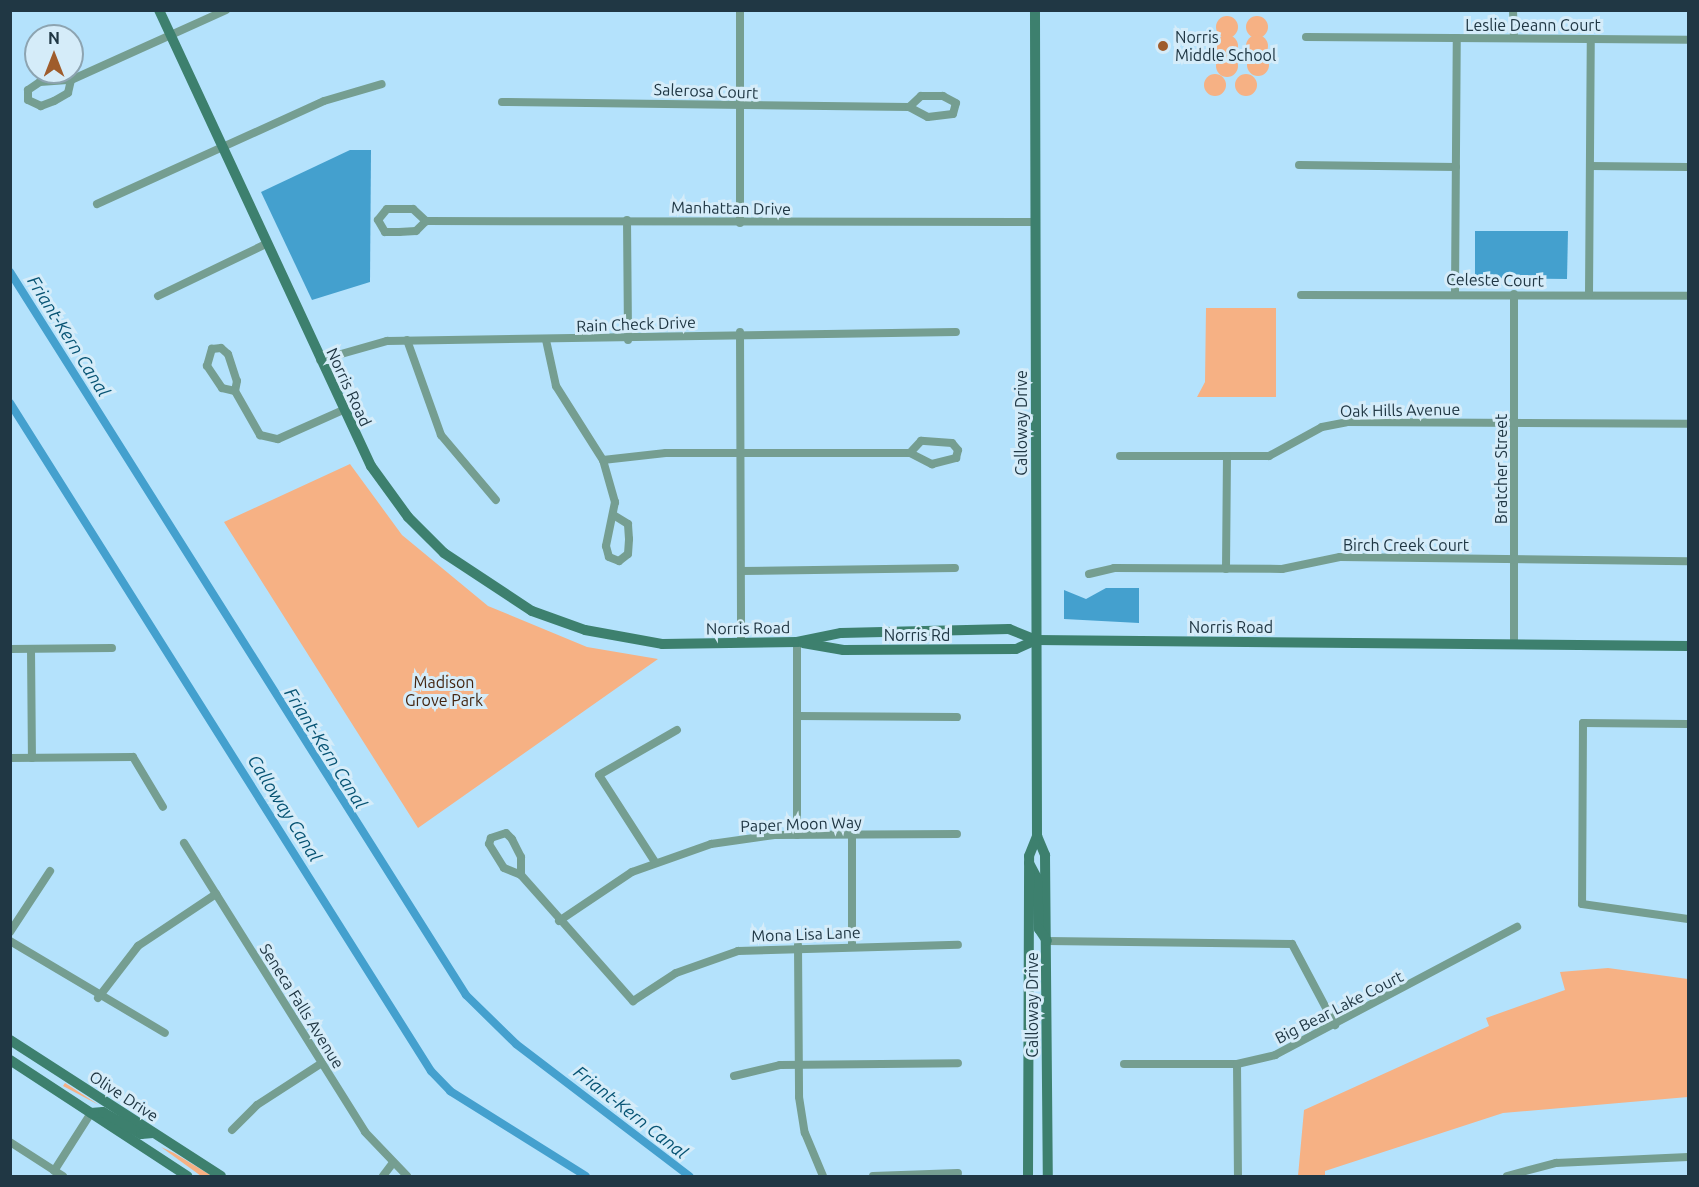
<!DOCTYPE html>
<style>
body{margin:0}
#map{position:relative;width:1699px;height:1187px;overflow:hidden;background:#b4e2fc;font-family:Ubuntu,sans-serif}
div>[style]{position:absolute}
.green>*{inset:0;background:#f6b184}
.round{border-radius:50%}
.water>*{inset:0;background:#44a0ce}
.canal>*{height:8px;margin:-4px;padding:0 4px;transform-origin:4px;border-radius:4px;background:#44a0ce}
.street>*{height:8px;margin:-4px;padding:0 4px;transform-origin:4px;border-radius:4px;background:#759e91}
.secondary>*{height:10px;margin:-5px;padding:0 5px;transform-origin:5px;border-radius:5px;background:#3d806e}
.dots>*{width:16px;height:16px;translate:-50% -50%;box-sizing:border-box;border:3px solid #d5ecf9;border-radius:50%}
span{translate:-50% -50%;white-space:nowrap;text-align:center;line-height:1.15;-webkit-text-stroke:6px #d5ecf9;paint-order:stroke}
.street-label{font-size:16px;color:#203744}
.poi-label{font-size:16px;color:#203744}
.left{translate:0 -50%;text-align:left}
.park-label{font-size:16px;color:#442611}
.water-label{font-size:18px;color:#065373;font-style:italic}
.frame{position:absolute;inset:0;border:12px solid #203744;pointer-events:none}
.north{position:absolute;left:24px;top:24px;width:60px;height:60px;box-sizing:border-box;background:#d5ecf9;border:2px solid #8da4b1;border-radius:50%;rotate:0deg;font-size:16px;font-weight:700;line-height:24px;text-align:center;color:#203744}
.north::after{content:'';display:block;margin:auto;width:21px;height:27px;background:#9f5c2c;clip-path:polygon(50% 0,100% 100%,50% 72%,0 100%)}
</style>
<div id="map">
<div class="green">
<div class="round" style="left:1246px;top:16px;width:22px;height:22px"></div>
<div class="round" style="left:1216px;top:16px;width:22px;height:22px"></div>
<div class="round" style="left:1246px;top:35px;width:22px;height:22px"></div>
<div class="round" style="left:1216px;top:35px;width:22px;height:22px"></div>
<div class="round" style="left:1247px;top:54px;width:22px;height:22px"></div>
<div class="round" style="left:1216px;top:55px;width:22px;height:22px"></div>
<div class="round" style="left:1235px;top:74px;width:22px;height:22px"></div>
<div class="round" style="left:1204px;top:74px;width:22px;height:22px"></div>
<div style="clip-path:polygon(1206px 308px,1276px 308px,1276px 397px,1197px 397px,1205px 382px)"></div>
<div style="clip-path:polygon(350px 464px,402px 535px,488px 606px,587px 647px,658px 659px,418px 828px,224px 522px)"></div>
<div style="clip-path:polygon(1608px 968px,1688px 979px,1688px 1097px,1503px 1113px,1325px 1171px,1325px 1176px,1298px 1176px,1304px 1110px,1489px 1026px,1486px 1018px,1565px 990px,1560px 972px)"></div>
<div style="clip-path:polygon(65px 1083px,99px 1105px,63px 1086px)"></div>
<div style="clip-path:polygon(161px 1147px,174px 1153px,212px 1176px,201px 1176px)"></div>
</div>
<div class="water">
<div style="clip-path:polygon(350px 150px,371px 150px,370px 282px,312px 300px,261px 192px)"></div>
<div style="clip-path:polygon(1475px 231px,1568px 231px,1567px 279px,1475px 278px)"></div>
<div style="clip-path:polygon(1106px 588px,1139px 588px,1139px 623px,1064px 619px,1064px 590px,1086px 599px)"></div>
</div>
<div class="canal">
<div style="left:10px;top:272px;width:855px;rotate:57.76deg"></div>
<div style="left:466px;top:995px;width:70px;rotate:44.4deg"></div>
<div style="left:516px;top:1044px;width:218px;rotate:37.3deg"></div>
<div style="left:10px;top:403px;width:790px;rotate:57.78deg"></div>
<div style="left:431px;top:1071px;width:28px;rotate:46deg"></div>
<div style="left:450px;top:1091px;width:160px;rotate:32deg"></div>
</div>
<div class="street">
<div style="left:740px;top:10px;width:213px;rotate:90deg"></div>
<div style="left:1513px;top:10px;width:28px;rotate:88deg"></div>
<div style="left:1306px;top:37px;width:382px;rotate:0.4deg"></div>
<div style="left:71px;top:80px;width:13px;rotate:103deg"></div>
<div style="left:68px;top:93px;width:16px;rotate:150deg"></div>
<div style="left:54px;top:101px;width:14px;rotate:159deg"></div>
<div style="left:41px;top:106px;width:14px;rotate:-155deg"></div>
<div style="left:28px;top:100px;width:10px;rotate:-90deg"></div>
<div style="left:28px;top:90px;width:14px;rotate:-34deg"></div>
<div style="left:40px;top:82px;width:31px;rotate:-4deg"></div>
<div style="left:71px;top:80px;width:170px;rotate:-24.3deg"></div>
<div style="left:502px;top:102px;width:407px;rotate:0.7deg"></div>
<div style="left:909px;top:107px;width:21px;rotate:28deg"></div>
<div style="left:928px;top:117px;width:25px;rotate:-7deg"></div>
<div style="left:953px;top:114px;width:11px;rotate:-75deg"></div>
<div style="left:956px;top:103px;width:15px;rotate:-152deg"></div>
<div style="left:943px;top:96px;width:22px;rotate:180deg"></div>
<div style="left:921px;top:96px;width:16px;rotate:137deg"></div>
<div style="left:1299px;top:165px;width:157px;rotate:0.7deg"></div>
<div style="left:1590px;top:166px;width:98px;rotate:0.6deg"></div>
<div style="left:97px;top:204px;width:249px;rotate:-24.4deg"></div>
<div style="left:324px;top:101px;width:60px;rotate:-16.3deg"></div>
<div style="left:627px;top:220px;width:120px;rotate:89.5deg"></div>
<div style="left:426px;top:221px;width:14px;rotate:135deg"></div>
<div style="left:416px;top:231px;width:17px;rotate:177deg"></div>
<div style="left:399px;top:232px;width:14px;rotate:180deg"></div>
<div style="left:385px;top:232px;width:14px;rotate:-120deg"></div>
<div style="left:378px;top:220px;width:14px;rotate:-51deg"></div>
<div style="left:387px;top:209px;width:26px"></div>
<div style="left:413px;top:209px;width:18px;rotate:43deg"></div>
<div style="left:426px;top:221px;width:610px;rotate:0.09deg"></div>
<div style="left:1455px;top:293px;width:255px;rotate:-89.6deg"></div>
<div style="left:1514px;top:294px;width:350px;rotate:90deg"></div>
<div style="left:1301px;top:295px;width:387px;rotate:0.1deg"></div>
<div style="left:1589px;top:295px;width:256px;rotate:-89.6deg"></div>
<div style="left:158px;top:296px;width:120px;rotate:-25.7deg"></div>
<div style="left:740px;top:332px;width:311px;rotate:89.8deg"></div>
<div style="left:407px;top:340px;width:101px;rotate:70.3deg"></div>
<div style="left:441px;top:435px;width:85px;rotate:49.8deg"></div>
<div style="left:546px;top:340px;width:47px;rotate:77.7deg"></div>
<div style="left:556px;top:386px;width:88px;rotate:57.6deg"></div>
<div style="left:603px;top:460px;width:44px;rotate:74.1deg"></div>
<div style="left:615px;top:502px;width:45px;rotate:101.6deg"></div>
<div style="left:606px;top:546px;width:11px;rotate:75deg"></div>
<div style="left:609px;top:557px;width:11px;rotate:22deg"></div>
<div style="left:619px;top:561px;width:11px;rotate:-38deg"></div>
<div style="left:628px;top:554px;width:15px;rotate:-86deg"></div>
<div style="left:629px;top:539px;width:15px;rotate:-94deg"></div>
<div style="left:628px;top:524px;width:15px;rotate:-148deg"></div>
<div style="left:320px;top:360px;width:70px;rotate:-15.8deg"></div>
<div style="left:387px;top:341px;width:569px;rotate:-0.91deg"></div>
<div style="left:235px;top:391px;width:13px;rotate:-167deg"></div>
<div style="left:222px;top:388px;width:27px;rotate:-124deg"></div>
<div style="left:207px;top:366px;width:18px;rotate:-74deg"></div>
<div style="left:212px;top:349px;width:9px;rotate:-6deg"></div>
<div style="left:221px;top:348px;width:9px;rotate:41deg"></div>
<div style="left:228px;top:354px;width:28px;rotate:72deg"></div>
<div style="left:237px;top:381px;width:10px;rotate:101deg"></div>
<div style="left:235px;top:391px;width:51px;rotate:60.4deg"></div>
<div style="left:260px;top:435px;width:18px;rotate:13deg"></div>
<div style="left:278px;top:439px;width:71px;rotate:-24deg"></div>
<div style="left:1120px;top:456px;width:149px"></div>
<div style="left:1269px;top:456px;width:60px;rotate:-28.7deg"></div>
<div style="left:1322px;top:427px;width:25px;rotate:-11deg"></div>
<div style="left:1347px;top:422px;width:341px;rotate:0.3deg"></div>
<div style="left:603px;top:460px;width:63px;rotate:-6.3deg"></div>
<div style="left:666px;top:453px;width:244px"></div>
<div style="left:910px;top:453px;width:25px;rotate:27deg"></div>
<div style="left:932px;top:464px;width:25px;rotate:-14deg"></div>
<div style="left:956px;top:458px;width:8px;rotate:-76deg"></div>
<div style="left:958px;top:450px;width:9px;rotate:-131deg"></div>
<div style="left:952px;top:443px;width:31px;rotate:-176deg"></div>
<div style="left:921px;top:441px;width:16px;rotate:133deg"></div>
<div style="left:1226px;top:569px;width:112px;rotate:-89.5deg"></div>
<div style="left:741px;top:571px;width:214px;rotate:-0.8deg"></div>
<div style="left:1089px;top:574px;width:26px;rotate:-13deg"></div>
<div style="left:1114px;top:568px;width:168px;rotate:0.3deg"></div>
<div style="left:1282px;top:569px;width:59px;rotate:-11.7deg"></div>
<div style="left:1340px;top:557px;width:348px;rotate:0.7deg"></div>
<div style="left:797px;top:642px;width:193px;rotate:90deg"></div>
<div style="left:10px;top:649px;width:102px;rotate:-0.6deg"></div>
<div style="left:31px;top:649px;width:109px;rotate:89.5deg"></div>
<div style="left:797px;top:716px;width:160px;rotate:0.4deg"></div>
<div style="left:1688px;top:724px;width:105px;rotate:-179.5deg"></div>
<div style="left:1583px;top:723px;width:181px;rotate:90.3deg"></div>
<div style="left:1582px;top:904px;width:107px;rotate:8.1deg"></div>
<div style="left:10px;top:758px;width:123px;rotate:-0.5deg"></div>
<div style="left:133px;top:757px;width:58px;rotate:59deg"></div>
<div style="left:852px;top:834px;width:111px;rotate:90deg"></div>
<div style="left:184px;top:843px;width:341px;rotate:57.9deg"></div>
<div style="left:365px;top:1132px;width:61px;rotate:46.3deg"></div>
<div style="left:655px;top:862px;width:103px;rotate:-122.8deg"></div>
<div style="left:599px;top:775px;width:90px;rotate:-30deg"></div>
<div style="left:521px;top:875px;width:18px;rotate:-90deg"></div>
<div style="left:521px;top:857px;width:20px;rotate:-117deg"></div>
<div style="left:512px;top:839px;width:8px;rotate:-135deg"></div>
<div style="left:506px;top:833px;width:16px;rotate:162deg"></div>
<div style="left:491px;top:838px;width:6px;rotate:108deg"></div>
<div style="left:489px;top:844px;width:28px;rotate:58deg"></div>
<div style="left:504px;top:868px;width:18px;rotate:22deg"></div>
<div style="left:521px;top:875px;width:169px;rotate:48.4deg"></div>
<div style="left:633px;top:1001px;width:51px;rotate:-33.1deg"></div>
<div style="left:676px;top:973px;width:66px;rotate:-19.5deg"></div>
<div style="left:738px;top:951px;width:220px;rotate:-1.6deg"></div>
<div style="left:559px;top:921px;width:88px;rotate:-33.9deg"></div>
<div style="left:632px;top:872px;width:84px;rotate:-19.5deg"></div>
<div style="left:711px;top:844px;width:64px;rotate:-8.1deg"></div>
<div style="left:774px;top:835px;width:183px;rotate:-0.3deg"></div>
<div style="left:10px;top:932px;width:73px;rotate:-56.7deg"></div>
<div style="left:10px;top:941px;width:180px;rotate:30.7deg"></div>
<div style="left:1047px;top:941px;width:245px;rotate:0.7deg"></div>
<div style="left:1292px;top:944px;width:92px;rotate:62deg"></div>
<div style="left:798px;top:945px;width:152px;rotate:89.6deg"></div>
<div style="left:799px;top:1097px;width:36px;rotate:81deg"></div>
<div style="left:805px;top:1133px;width:47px;rotate:67.3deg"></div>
<div style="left:98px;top:998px;width:66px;rotate:-52.4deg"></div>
<div style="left:138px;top:946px;width:94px;rotate:-33.7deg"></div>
<div style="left:1124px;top:1064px;width:113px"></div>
<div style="left:1237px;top:1064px;width:39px;rotate:-13deg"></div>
<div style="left:1275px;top:1055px;width:274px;rotate:-27.9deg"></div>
<div style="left:1237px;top:1064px;width:112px;rotate:89.5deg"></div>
<div style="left:734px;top:1076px;width:47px;rotate:-13.4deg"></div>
<div style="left:780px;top:1065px;width:178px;rotate:-0.6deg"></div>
<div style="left:232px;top:1130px;width:35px;rotate:-45deg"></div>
<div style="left:257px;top:1105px;width:77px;rotate:-32.9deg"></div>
<div style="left:10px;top:1142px;width:63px;rotate:32.7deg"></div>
<div style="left:54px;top:1171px;width:69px;rotate:-57.5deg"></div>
<div style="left:383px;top:1176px;width:15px;rotate:-53deg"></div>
<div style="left:873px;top:1176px;width:85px;rotate:-2deg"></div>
<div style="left:1507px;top:1176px;width:51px;rotate:-14.9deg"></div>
<div style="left:1556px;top:1163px;width:132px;rotate:-2.6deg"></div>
</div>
<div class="secondary">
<div style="left:159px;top:10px;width:503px;rotate:65.07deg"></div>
<div style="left:371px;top:466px;width:63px;rotate:54deg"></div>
<div style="left:408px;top:517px;width:51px;rotate:45deg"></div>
<div style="left:444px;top:553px;width:105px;rotate:33.4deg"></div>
<div style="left:532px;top:611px;width:56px;rotate:19.7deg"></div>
<div style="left:585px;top:630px;width:78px;rotate:10.3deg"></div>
<div style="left:662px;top:644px;width:135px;rotate:-0.8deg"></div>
<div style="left:797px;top:642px;width:45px;rotate:-11.6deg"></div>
<div style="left:841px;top:633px;width:168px;rotate:-1.4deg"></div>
<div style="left:1009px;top:629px;width:29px;rotate:22deg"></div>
<div style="left:1036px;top:640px;width:652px;rotate:0.53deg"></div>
<div style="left:803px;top:643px;width:41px;rotate:9.9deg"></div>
<div style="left:843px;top:650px;width:173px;rotate:-0.3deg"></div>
<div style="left:1016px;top:649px;width:22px;rotate:-24deg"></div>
<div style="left:1037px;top:836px;width:21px;rotate:67deg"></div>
<div style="left:1045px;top:855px;width:321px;rotate:89.5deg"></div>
<div style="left:1029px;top:863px;width:17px;rotate:62deg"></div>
<div style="left:1037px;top:878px;width:51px;rotate:87.8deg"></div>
<div style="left:1039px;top:929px;width:14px;rotate:56deg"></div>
<div style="left:10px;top:1040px;width:251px;rotate:32.8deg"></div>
<div style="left:10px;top:1060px;width:212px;rotate:33.2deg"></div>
<div style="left:91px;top:1113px;width:12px;rotate:-5deg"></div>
<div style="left:103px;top:1112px;width:44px;rotate:30.1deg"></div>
<div style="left:141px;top:1134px;width:12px;rotate:-5deg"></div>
<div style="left:1028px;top:1176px;width:320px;rotate:-89.8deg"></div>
<div style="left:1029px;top:856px;width:22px;rotate:-68deg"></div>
<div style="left:1037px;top:836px;width:826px;rotate:-90.14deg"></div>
</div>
<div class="dots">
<div style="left:1163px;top:46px;background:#9f5c2c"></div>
</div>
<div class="street-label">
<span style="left:1533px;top:25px">Leslie Deann Court</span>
<span style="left:706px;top:91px;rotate:2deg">Salerosa Court</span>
<span style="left:731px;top:208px;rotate:1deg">Manhattan Drive</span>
<span style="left:1495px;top:280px;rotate:1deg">Celeste Court</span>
<span style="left:636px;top:324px;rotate:-2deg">Rain Check Drive</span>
<span style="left:349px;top:387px;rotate:65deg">Norris Road</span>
<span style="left:1400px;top:410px;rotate:-1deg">Oak Hills Avenue</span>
<span style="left:1021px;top:423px;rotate:-90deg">Calloway Drive</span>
<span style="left:1501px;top:469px;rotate:-90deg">Bratcher Street</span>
<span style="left:1406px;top:545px">Birch Creek Court</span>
<span style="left:1231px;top:627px">Norris Road</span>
<span style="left:748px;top:628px;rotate:-1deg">Norris Road</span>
<span style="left:917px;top:635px">Norris Rd</span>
<span style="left:801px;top:824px;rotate:-2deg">Paper Moon Way</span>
<span style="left:806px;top:934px;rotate:-2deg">Mona Lisa Lane</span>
<span style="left:1032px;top:1005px;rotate:-90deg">Calloway Drive</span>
<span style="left:302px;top:1006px;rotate:58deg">Seneca Falls Avenue</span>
<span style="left:1339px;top:1007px;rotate:-27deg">Big Bear Lake Court</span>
<span style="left:124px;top:1096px;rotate:33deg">Olive Drive</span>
</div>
<div class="poi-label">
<span class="left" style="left:1175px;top:46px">Norris<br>Middle School</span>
</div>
<div class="park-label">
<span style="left:444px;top:691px">Madison<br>Grove Park</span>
</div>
<div class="water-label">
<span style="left:69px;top:336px;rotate:58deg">Friant-Kern Canal</span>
<span style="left:326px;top:748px;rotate:58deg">Friant-Kern Canal</span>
<span style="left:285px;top:808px;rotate:58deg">Calloway Canal</span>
<span style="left:631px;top:1112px;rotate:38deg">Friant-Kern Canal</span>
</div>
<div class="frame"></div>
<div class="north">N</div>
</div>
